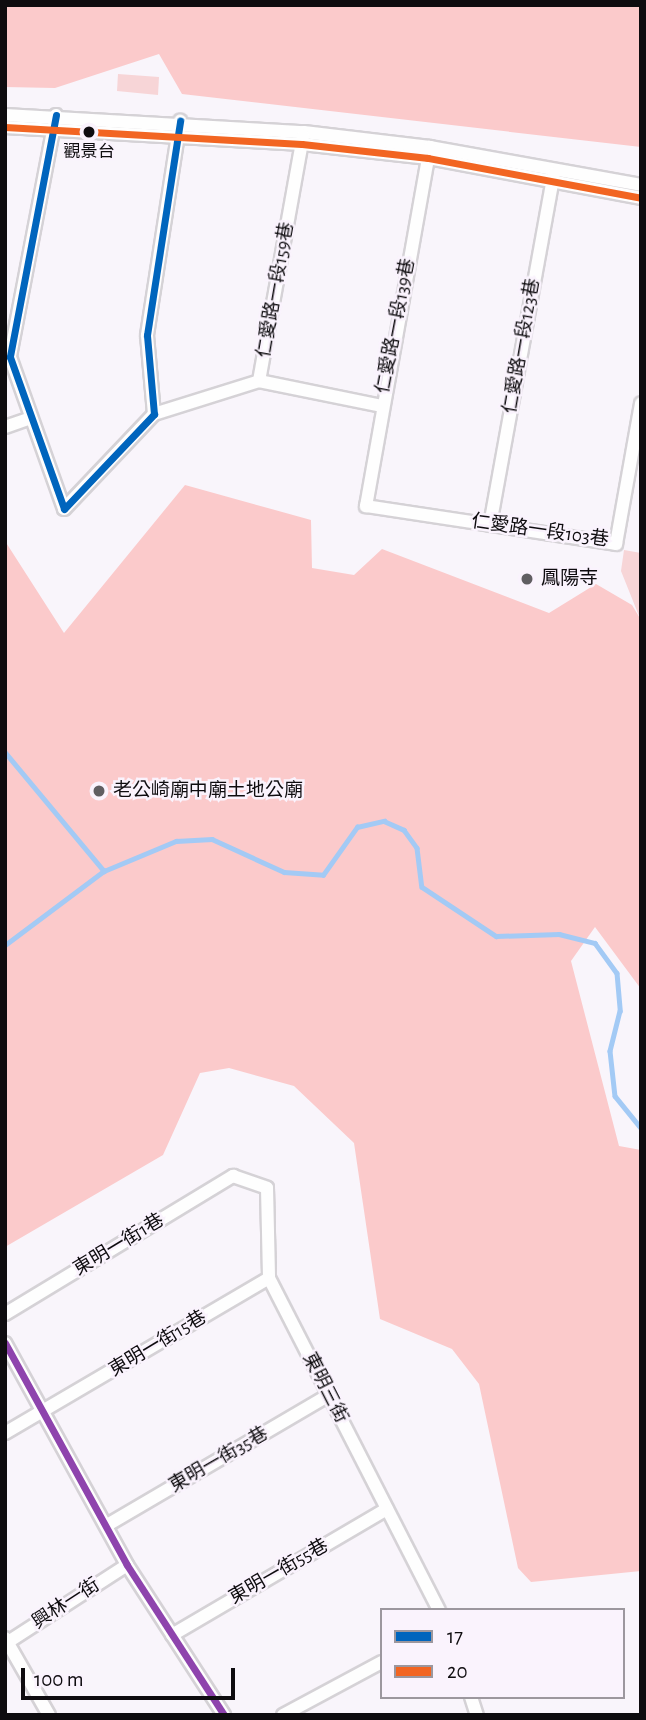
<!DOCTYPE html>
<meta charset="utf-8">
<style>
body{margin:0}
#map{position:relative;width:646px;height:1720px;overflow:hidden;background:#f9f5fb;font-family:"Alegreya Sans","Noto Sans TC",sans-serif}
div>[style]{position:absolute}
.green>*{inset:0;background:#f7d5d7}
.forest>*{inset:0;background:#fbcacb}
.stream>*{height:4.5px;margin:-2.25px;padding:0 2.25px;transform-origin:2.25px;border-radius:2.25px;background:#a3caf5}
.roads{filter:drop-shadow(2px 0 #d5d2d6) drop-shadow(-2px 0 #d5d2d6) drop-shadow(0 2px #d5d2d6) drop-shadow(0 -2px #d5d2d6)}
.street>*{height:12px;margin:-6px;padding:0 6px;transform-origin:6px;border-radius:6px;background:#fefefe}
.bus-1>*{height:7px;margin:-3.5px;padding:0 3.5px;transform-origin:3.5px;border-radius:3.5px;background:#0065bd}
.bus-2>*{height:7px;margin:-3.5px;padding:0 3.5px;transform-origin:3.5px;border-radius:3.5px;background:#f26522}
.bus-3>*{height:7px;margin:-3.5px;padding:0 3.5px;transform-origin:3.5px;border-radius:3.5px;background:#8e44ad}
.dots>*{width:19px;height:19px;translate:-50% -50%;box-sizing:border-box;border:4px solid #faf3fd;border-radius:50%}
span{translate:-50% -50%;white-space:nowrap;text-align:center;line-height:1.15;-webkit-text-stroke:5px #faf3fd;paint-order:stroke}
.bus-label{font-size:17px;color:#0e0c0f}
.street-label{font-size:19px;color:#0e0c0f}
.poi-label{font-size:19px;color:#0e0c0f}
.left{translate:0 -50%;text-align:left}
.frame{position:absolute;inset:0;border:7px solid #0e0c0f;pointer-events:none}
.legend{position:absolute;left:380px;top:1608px;width:245px;height:91px;box-sizing:border-box;background:#faf3fd;border:2px solid #9c979e;margin:0;padding:9px 12px;list-style:none;font-size:21px;color:#0e0c0f}
.legend li{display:flex;align-items:center;gap:14px;height:35px}
.legend b{width:35px;border:2px solid #9c979e}
.scale{position:absolute;left:21px;top:1668px;width:214px;height:32px;box-sizing:border-box;border:4px solid #0e0c0f;border-top:0;padding-left:9px;font-size:21px;line-height:24px;white-space:nowrap;color:#0e0c0f;-webkit-text-stroke:5px #faf3fd;paint-order:stroke}
</style>
<div id="map">
<div class="green">
<div style="clip-path:polygon(118px 74px,159px 77px,158px 95px,117px 91px)"></div>
<div style="clip-path:polygon(624px 550px,641px 553px,641px 621px,621px 571px)"></div>
</div>
<div class="forest">
<div style="clip-path:polygon(5px 5px,641px 5px,641px 147px,182px 94px,159px 54px,55px 88px,5px 87px)"></div>
<div style="clip-path:polygon(185px 485px,311px 520px,312px 568px,354px 575px,382px 549px,549px 613px,596px 584px,632px 605px,641px 620px,641px 989px,595px 927px,571px 961px,619px 1146px,641px 1150px,641px 1571px,531px 1582px,518px 1568px,479px 1384px,452px 1349px,380px 1319px,354px 1143px,294px 1086px,229px 1068px,200px 1073px,163px 1155px,5px 1247px,5px 541px,64px 633px)"></div>
</div>
<div class="stream">
<div style="left:5px;top:752px;width:155px;rotate:50.2deg"></div>
<div style="left:5px;top:945px;width:124px;rotate:-36.8deg"></div>
<div style="left:104px;top:871px;width:78px;rotate:-22.6deg"></div>
<div style="left:176px;top:841px;width:36px;rotate:-3deg"></div>
<div style="left:212px;top:839px;width:79px;rotate:24.6deg"></div>
<div style="left:284px;top:872px;width:39px;rotate:4deg"></div>
<div style="left:323px;top:875px;width:59px;rotate:-54.7deg"></div>
<div style="left:357px;top:827px;width:28px;rotate:-13deg"></div>
<div style="left:384px;top:821px;width:22px;rotate:24deg"></div>
<div style="left:404px;top:830px;width:22px;rotate:54deg"></div>
<div style="left:417px;top:848px;width:39px;rotate:83deg"></div>
<div style="left:422px;top:887px;width:89px;rotate:33.5deg"></div>
<div style="left:496px;top:936px;width:63px;rotate:-1.8deg"></div>
<div style="left:559px;top:934px;width:37px;rotate:14deg"></div>
<div style="left:595px;top:943px;width:37px;rotate:54deg"></div>
<div style="left:617px;top:973px;width:38px;rotate:85deg"></div>
<div style="left:620px;top:1011px;width:41px;rotate:104deg"></div>
<div style="left:610px;top:1051px;width:45px;rotate:83.7deg"></div>
<div style="left:615px;top:1096px;width:41px;rotate:50.9deg"></div>
</div>
<div class="roads">
<div class="street">
<div style="left:5px;top:115px;width:299px;rotate:3.3deg"></div>
<div style="left:304px;top:132px;width:127px;rotate:6.8deg"></div>
<div style="left:430px;top:147px;width:214px;rotate:10.2deg"></div>
<div style="left:56px;top:115px;width:246px;rotate:100.8deg"></div>
<div style="left:10px;top:357px;width:161px;rotate:70.4deg"></div>
<div style="left:64px;top:509px;width:131px;rotate:-46.5deg"></div>
<div style="left:154px;top:414px;width:79px;rotate:-95.1deg"></div>
<div style="left:147px;top:335px;width:217px;rotate:-81.2deg"></div>
<div style="left:5px;top:127px;width:297px;rotate:3.3deg"></div>
<div style="left:302px;top:144px;width:127px;rotate:6.3deg"></div>
<div style="left:428px;top:158px;width:217px;rotate:10.6deg"></div>
<div style="left:430px;top:147px;width:365px;rotate:100.1deg"></div>
<div style="left:366px;top:506px;width:253px;rotate:8.6deg"></div>
<div style="left:616px;top:544px;width:143px;rotate:-79.9deg"></div>
<div style="left:259px;top:381px;width:249px;rotate:-79.8deg"></div>
<div style="left:154px;top:414px;width:110px;rotate:-17.4deg"></div>
<div style="left:259px;top:381px;width:126px;rotate:11.5deg"></div>
<div style="left:5px;top:427px;width:24px;rotate:-19deg"></div>
<div style="left:490px;top:525px;width:357px;rotate:-79.7deg"></div>
<div style="left:5px;top:1314px;width:267px;rotate:-31.2deg"></div>
<div style="left:233px;top:1176px;width:36px;rotate:19deg"></div>
<div style="left:267px;top:1188px;width:90px;rotate:88.7deg"></div>
<div style="left:269px;top:1278px;width:373px;rotate:62.9deg"></div>
<div style="left:5px;top:1343px;width:253px;rotate:61.2deg"></div>
<div style="left:127px;top:1565px;width:179px;rotate:57.1deg"></div>
<div style="left:5px;top:1433px;width:306px;rotate:-30.4deg"></div>
<div style="left:109px;top:1524px;width:255px;rotate:-30.4deg"></div>
<div style="left:172px;top:1635px;width:249px;rotate:-30.4deg"></div>
<div style="left:5px;top:1638px;width:89px;rotate:60.3deg"></div>
<div style="left:5px;top:1644px;width:145px;rotate:-32.9deg"></div>
<div style="left:471px;top:1697px;width:19px;rotate:72deg"></div>
<div style="left:283px;top:1715px;width:112px;rotate:-28.2deg"></div>
</div>
</div>
<div class="bus-1">
<div style="left:56px;top:115px;width:246px;rotate:100.8deg"></div>
<div style="left:10px;top:357px;width:161px;rotate:70.4deg"></div>
<div style="left:64px;top:509px;width:131px;rotate:-46.5deg"></div>
<div style="left:154px;top:414px;width:79px;rotate:-95.1deg"></div>
<div style="left:147px;top:335px;width:217px;rotate:-81.2deg"></div>
</div>
<div class="bus-2">
<div style="left:5px;top:127px;width:297px;rotate:3.3deg"></div>
<div style="left:302px;top:144px;width:127px;rotate:6.3deg"></div>
<div style="left:428px;top:158px;width:217px;rotate:10.6deg"></div>
</div>
<div class="bus-3">
<div style="left:5px;top:1343px;width:253px;rotate:61.2deg"></div>
<div style="left:127px;top:1565px;width:179px;rotate:57.1deg"></div>
</div>
<div class="dots">
<div style="left:89px;top:132px;background:#0e0c0f"></div>
<div style="left:527px;top:579px;background:#605e62"></div>
<div style="left:99px;top:791px;background:#605e62"></div>
</div>
<div class="bus-label">
<span style="left:89px;top:152px">觀景台</span>
</div>
<div class="street-label">
<span style="left:276px;top:290px;rotate:-80deg">仁愛路一段159巷</span>
<span style="left:396px;top:326px;rotate:-79deg">仁愛路一段139巷</span>
<span style="left:522px;top:346px;rotate:-80deg">仁愛路一段123巷</span>
<span style="left:540px;top:531px;rotate:8deg">仁愛路一段103巷</span>
<span style="left:119px;top:1245px;rotate:-31deg">東明一街1巷</span>
<span style="left:158px;top:1344px;rotate:-31deg">東明一街15巷</span>
<span style="left:325px;top:1388px;rotate:63deg">東明三街</span>
<span style="left:219px;top:1460px;rotate:-30deg">東明一街35巷</span>
<span style="left:279px;top:1572px;rotate:-30deg">東明一街55巷</span>
<span style="left:66px;top:1604px;rotate:-33deg">興林一街</span>
</div>
<div class="poi-label">
<span class="left" style="left:541px;top:579px">鳳陽寺</span>
<span class="left" style="left:113px;top:791px">老公崎廟中廟土地公廟</span>
</div>
<div class="frame"></div>
<ul class="legend">
<li><b style="height:9px;background:#0065bd"></b>17</li>
<li><b style="height:9px;background:#f26522"></b>20</li>
</ul>
<div class="scale">100 m</div>
</div>
